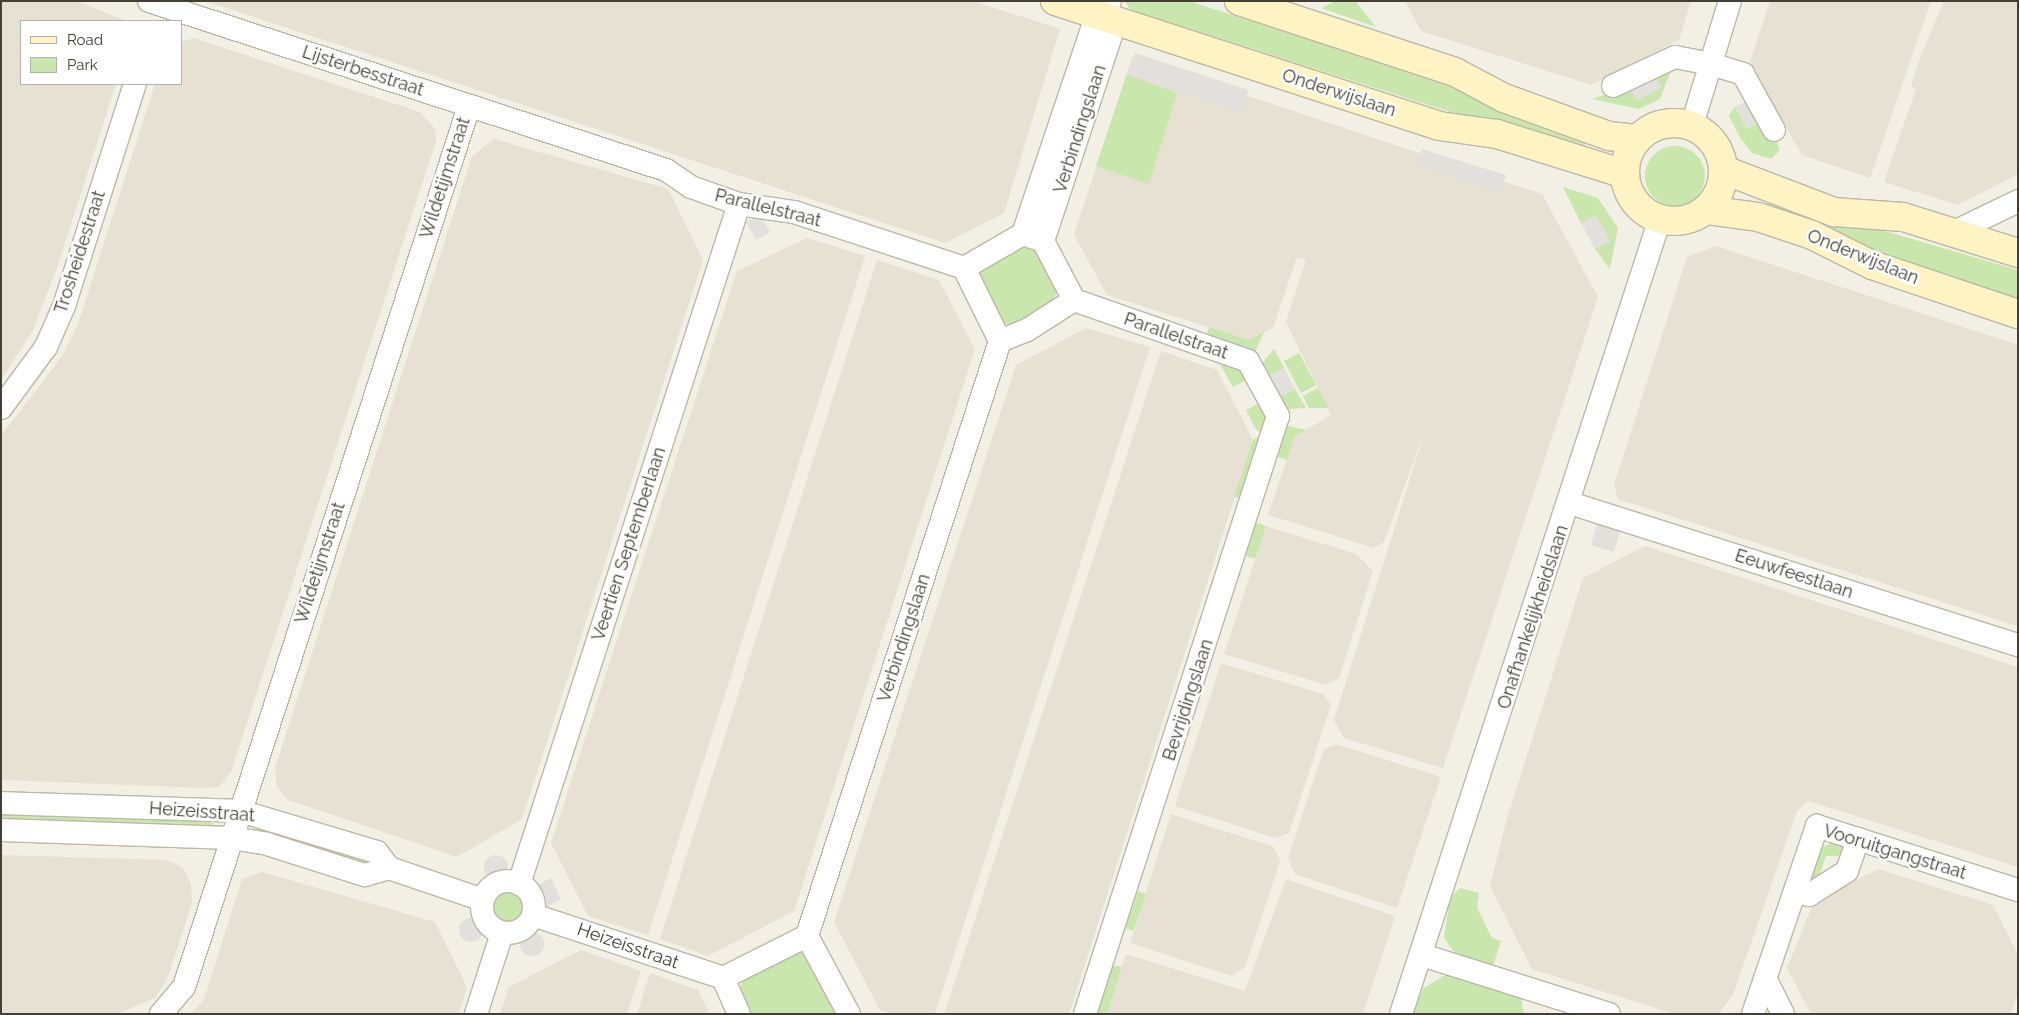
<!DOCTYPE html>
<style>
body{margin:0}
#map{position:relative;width:2019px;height:1015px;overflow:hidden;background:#f2efe4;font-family:Raleway,sans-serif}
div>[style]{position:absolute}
.residential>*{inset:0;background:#e6e1d2}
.green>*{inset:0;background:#c9e6ad}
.round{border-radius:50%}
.parking>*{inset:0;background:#e2e0dd}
.roads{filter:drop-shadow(1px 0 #bdb7a7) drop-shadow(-1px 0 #bdb7a7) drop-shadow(0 1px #bdb7a7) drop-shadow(0 -1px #bdb7a7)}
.street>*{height:22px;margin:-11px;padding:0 11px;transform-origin:11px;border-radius:11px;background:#fff}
.street>.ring{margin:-11px;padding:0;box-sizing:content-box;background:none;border:22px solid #fff;border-radius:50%}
.secondary>*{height:28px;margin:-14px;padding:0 14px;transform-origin:14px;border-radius:14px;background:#fdf3c3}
.secondary>.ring{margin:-14px;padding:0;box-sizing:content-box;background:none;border:28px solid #fdf3c3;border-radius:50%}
span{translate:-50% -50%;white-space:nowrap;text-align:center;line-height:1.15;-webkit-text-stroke:5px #fff;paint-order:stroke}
.street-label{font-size:18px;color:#443f34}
.frame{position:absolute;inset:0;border:2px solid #443f34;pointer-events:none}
.legend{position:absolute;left:20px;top:20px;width:162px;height:65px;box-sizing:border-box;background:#fff;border:1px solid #b4b2ae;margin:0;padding:6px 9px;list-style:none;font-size:15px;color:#443f34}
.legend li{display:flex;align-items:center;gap:10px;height:25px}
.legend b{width:25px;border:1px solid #b4b2ae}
</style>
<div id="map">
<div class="residential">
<div style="clip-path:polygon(1px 1px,76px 1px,127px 21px,21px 21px,21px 84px,116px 84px,58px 265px,33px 330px,1px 380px)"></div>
<div style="clip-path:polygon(205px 1px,973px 1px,1060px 29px,1004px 213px,945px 243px)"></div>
<div style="clip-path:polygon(1405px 1px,1691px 1px,1679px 40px,1591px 85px,1421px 31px)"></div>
<div style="clip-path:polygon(1770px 1px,1931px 1px,1870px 178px,1802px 155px,1769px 97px,1750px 61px)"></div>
<div style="clip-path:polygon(1944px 1px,2018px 1px,2018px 174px,1958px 205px,1884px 182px,1916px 89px,1911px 86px,1921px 55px)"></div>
<div style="clip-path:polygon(194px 38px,420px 112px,435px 129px,436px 141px,231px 772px,218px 787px,205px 788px,1px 780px,1px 436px,63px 355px,78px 324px,155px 84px,181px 84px,181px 42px)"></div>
<div style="clip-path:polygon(1132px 57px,1542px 194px,1598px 297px,1443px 768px,1344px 738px,1334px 720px,1426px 428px,1384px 542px,1374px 548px,1268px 515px,1294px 437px,1331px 415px,1286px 322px,1306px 260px,1297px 257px,1273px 328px,1249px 340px,1107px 295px,1074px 235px)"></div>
<div style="clip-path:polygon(494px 139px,668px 189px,703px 260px,522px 819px,457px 857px,288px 800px,277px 787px,275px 768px,472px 156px)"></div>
<div style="clip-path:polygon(807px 238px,865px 256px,648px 935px,588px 916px,551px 843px,737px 271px)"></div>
<div style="clip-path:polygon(1716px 246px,2018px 345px,2018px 626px,1618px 499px,1614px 485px,1687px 257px)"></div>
<div style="clip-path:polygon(877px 260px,939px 280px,975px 349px,794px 911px,708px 956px,660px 939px)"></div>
<div style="clip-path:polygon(1086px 328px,1150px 347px,935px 1014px,892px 1014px,880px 1010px,834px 922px,1016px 365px)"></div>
<div style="clip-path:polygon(1161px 351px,1217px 370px,1253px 440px,1069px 1014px,944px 1014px)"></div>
<div style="clip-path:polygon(1266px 526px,1356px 554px,1373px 571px,1339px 678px,1326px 685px,1224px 654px)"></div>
<div style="clip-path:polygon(1645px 546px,2018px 667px,2018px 867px,1808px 801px,1797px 811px,1734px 992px,1719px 1014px,1674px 1014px,1532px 969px,1490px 886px,1506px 822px,1583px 578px)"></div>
<div style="clip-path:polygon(1221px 663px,1323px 694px,1331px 705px,1289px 833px,1275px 838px,1175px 806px)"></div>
<div style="clip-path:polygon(1336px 744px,1441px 777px,1397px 908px,1295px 874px,1288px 858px,1324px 749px)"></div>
<div style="clip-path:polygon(1171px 814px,1274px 847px,1280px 861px,1245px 967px,1231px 976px,1130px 943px)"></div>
<div style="clip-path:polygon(1px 855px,167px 860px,183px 868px,191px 884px,192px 903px,167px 979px,155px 998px,117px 1014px,1px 1014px)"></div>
<div style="clip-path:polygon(1878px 869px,1993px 905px,2018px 955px,2018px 993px,2011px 1014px,1811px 1014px,1787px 968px,1811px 909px,1819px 899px)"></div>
<div style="clip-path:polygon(262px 872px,435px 922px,467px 987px,459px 1014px,190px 1014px,204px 1000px,242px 879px)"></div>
<div style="clip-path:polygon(1286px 879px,1395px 916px,1363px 1014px,1107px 1014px,1126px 954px,1245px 991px)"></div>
<div style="clip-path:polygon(581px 950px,641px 971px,627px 1014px,500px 1014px,509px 987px)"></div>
<div style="clip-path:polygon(650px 973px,698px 990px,710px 1014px,637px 1014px)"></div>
</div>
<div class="green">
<div style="clip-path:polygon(1124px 1px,1189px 1px,1456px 87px,1587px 138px,1582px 154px,1131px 10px)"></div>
<div style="clip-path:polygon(1336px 1px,1356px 2px,1376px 27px,1321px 8px)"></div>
<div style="clip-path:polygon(1673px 65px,1660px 99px,1639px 109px,1592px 99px,1629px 87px,1637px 100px,1661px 88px,1655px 74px)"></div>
<div style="clip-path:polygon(1127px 74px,1177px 93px,1149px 184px,1096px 166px)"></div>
<div style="clip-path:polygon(1735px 107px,1747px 129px,1761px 122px,1774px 135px,1780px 150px,1771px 159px,1752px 153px,1741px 139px,1729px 116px)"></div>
<div class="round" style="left:1645px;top:146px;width:60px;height:60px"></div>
<div style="clip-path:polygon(1563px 187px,1598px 198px,1618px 228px,1610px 269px,1595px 249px,1610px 241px,1596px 216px,1581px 223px)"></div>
<div style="clip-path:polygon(1769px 197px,2018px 270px,2018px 299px,1764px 212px)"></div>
<div style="clip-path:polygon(1018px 243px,1042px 250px,1060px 284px,1050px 310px,1009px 325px,998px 320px,978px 275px,984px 262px)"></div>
<div style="clip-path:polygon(1209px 327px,1249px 340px,1264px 332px,1254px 354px,1218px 344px,1207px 334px)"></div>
<div style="clip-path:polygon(1274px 349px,1284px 368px,1267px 377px,1262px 363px)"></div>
<div style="clip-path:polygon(1299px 353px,1316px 385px,1301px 393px,1284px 361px)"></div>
<div style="clip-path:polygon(1223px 360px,1239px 365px,1250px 378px,1233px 387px,1221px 366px)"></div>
<div style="clip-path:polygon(1318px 388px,1329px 408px,1309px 408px,1303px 396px)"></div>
<div style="clip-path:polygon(1295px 389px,1306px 408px,1287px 409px,1278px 397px)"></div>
<div style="clip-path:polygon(1262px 402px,1269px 416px,1265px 434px,1257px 431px,1246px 410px)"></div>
<div style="clip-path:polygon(1283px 425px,1306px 430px,1294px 437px,1287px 460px,1278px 457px)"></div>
<div style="clip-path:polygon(1259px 436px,1264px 438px,1243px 497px,1234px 497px,1253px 440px)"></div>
<div style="clip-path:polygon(1254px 522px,1266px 526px,1255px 559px,1243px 555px)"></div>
<div style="clip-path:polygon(1px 812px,212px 821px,213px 823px,213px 829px,1px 825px)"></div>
<div style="clip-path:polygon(258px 825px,371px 859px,370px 868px,263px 835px,256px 830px)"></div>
<div style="clip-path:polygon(1842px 838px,1846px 856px,1826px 856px,1816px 885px,1804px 887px,1811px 852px)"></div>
<div style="clip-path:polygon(1460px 888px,1479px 893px,1477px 907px,1492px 938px,1501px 941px,1492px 969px,1459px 959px,1444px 938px,1450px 898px)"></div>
<div class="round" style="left:492px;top:891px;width:34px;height:34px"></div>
<div style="clip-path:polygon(1138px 891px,1146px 894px,1133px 931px,1125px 928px,1124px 918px,1131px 913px)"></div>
<div style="clip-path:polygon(787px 950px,803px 951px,835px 1014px,746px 1014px,739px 992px,743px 980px)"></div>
<div style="clip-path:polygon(1109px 965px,1122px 967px,1107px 1014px,1093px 1014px)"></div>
<div style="clip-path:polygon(1450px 972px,1520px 993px,1524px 1014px,1410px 1014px,1424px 988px)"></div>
</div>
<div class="parking">
<div style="clip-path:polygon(1135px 53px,1249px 90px,1241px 113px,1127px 74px)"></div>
<div style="clip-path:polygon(1655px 74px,1661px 88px,1637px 101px,1629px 87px)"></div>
<div style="clip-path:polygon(1749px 100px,1761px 122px,1747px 129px,1735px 107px)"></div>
<div style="clip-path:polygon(1422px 149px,1506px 175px,1500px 193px,1417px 166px)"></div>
<div style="clip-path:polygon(760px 214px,770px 232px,756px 240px,746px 222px)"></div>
<div style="clip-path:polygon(1596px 215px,1610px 241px,1595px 249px,1581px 223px)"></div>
<div style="clip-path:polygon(1284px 368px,1295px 389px,1278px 397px,1267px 377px)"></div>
<div style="clip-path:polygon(1598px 521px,1621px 528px,1614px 552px,1591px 545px)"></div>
<div class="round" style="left:484px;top:855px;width:24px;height:24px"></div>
<div style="clip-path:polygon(551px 878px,561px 899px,545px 908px,534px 887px)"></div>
<div class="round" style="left:459px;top:918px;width:24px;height:24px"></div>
<div class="round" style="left:520px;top:932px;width:24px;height:24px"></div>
</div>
<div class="roads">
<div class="street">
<div style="left:149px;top:1px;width:544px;rotate:18.1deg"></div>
<div style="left:666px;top:170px;width:30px;rotate:34deg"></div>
<div style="left:691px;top:187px;width:51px;rotate:19.5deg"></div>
<div style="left:739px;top:204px;width:56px;rotate:8.3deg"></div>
<div style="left:794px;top:212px;width:179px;rotate:18.2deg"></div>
<div style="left:1613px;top:86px;width:68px;rotate:-25.1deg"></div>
<div style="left:1675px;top:57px;width:37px;rotate:11deg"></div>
<div style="left:1711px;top:64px;width:34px;rotate:17deg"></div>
<div style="left:1743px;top:74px;width:64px;rotate:61deg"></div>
<div style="left:1692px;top:125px;width:130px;rotate:-73deg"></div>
<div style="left:1954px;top:232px;width:71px;rotate:-25.8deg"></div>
<div style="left:1023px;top:234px;width:21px;rotate:19deg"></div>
<div style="left:1043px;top:241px;width:67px;rotate:62.3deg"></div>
<div style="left:1074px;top:300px;width:56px;rotate:147.4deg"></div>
<div style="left:1027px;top:330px;width:29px;rotate:158deg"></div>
<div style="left:1000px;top:341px;width:81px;rotate:-116.3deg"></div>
<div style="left:964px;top:268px;width:68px;rotate:-30deg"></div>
<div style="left:1023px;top:234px;width:216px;rotate:-71.4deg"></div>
<div style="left:1092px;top:29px;width:18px;rotate:-43deg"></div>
<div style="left:1105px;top:17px;width:17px;rotate:-73deg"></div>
<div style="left:1043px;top:241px;width:217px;rotate:-71.7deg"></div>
<div style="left:1111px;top:35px;width:19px;rotate:-108deg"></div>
<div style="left:1074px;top:300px;width:184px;rotate:19.3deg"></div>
<div style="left:1248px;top:361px;width:63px;rotate:61.4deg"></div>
<div style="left:1278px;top:416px;width:628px;rotate:107.89deg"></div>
<div style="left:1px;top:408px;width:76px;rotate:-53.6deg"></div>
<div style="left:46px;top:347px;width:45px;rotate:-66.3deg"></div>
<div style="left:64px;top:306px;width:233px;rotate:-72.3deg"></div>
<div style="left:1570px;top:503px;width:470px;rotate:17.6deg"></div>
<div style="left:1px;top:803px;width:239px;rotate:1.9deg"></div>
<div style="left:240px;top:811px;width:143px;rotate:16.7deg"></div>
<div style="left:377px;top:852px;width:20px;rotate:53deg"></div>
<div style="left:389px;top:868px;width:99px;rotate:18.8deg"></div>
<div style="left:1px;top:830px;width:230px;rotate:2deg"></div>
<div style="left:231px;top:838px;width:36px;rotate:9deg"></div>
<div style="left:267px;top:844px;width:103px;rotate:17.6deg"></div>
<div style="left:365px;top:875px;width:25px;rotate:-16deg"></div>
<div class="ring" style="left:482px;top:881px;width:30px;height:30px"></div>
<div style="left:519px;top:884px;width:715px;rotate:-72.07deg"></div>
<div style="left:1795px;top:891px;width:15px;rotate:16deg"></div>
<div style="left:1809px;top:895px;width:45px;rotate:-32.3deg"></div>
<div style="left:1847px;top:871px;width:34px;rotate:-71deg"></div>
<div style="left:533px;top:915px;width:200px;rotate:18.3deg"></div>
<div style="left:807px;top:936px;width:626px;rotate:-72.03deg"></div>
<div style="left:1422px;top:955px;width:196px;rotate:17.5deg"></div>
<div style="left:1765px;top:978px;width:40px;rotate:63.4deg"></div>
<div style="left:161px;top:1014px;width:35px;rotate:-50deg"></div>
<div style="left:184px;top:987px;width:926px;rotate:-72.07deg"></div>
<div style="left:476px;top:1014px;width:85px;rotate:-72.2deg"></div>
<div style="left:739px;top:1014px;width:39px;rotate:-114deg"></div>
<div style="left:723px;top:978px;width:94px;rotate:-26.6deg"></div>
<div style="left:807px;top:936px;width:89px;rotate:61.7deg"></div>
<div style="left:1401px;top:1014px;width:836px;rotate:-71.96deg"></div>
<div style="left:1753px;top:1014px;width:199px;rotate:-71.2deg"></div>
<div style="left:1817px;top:826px;width:211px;rotate:17.7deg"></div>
</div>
<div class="secondary">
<div style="left:1055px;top:1px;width:404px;rotate:18deg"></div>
<div style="left:1439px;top:126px;width:59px;rotate:7.9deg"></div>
<div style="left:1497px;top:134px;width:134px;rotate:17.4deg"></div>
<div style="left:1239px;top:1px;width:227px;rotate:18.2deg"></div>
<div style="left:1455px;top:72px;width:55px;rotate:28deg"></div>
<div style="left:1504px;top:98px;width:112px;rotate:19.9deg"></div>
<div style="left:1609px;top:136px;width:28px;rotate:6deg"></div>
<div class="ring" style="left:1625px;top:123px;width:70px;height:70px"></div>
<div style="left:1724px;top:170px;width:118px;rotate:20.9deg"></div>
<div style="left:1834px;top:212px;width:69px;rotate:4.1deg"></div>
<div style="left:1903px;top:217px;width:121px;rotate:17.4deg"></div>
<div style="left:1706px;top:210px;width:52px;rotate:7.7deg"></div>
<div style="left:1758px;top:217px;width:57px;rotate:18.4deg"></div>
<div style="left:1812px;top:235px;width:67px;rotate:26.6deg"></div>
<div style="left:1872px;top:265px;width:154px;rotate:18.6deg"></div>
</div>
</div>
<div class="street-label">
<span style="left:363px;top:71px;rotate:18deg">Lijsterbesstraat</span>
<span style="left:1339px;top:93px;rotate:18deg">Onderwijslaan</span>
<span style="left:1080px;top:129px;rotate:-72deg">Verbindingslaan</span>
<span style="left:445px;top:178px;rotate:-72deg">Wildetijmstraat</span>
<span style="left:768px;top:208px;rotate:14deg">Parallelstraat</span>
<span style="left:80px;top:252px;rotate:-72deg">Trosheidestraat</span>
<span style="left:1863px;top:257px;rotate:22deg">Onderwijslaan</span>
<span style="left:1176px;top:336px;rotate:19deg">Parallelstraat</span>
<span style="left:629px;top:544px;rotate:-72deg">Veertien Septemberlaan</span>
<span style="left:320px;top:563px;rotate:-72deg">Wildetijmstraat</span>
<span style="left:1794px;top:574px;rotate:18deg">Eeuwfeestlaan</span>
<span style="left:1533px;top:617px;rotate:-72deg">Onafhankelijkheidslaan</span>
<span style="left:904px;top:638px;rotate:-72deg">Verbindingslaan</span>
<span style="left:1188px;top:700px;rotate:-72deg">Bevrijdingslaan</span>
<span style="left:202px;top:812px;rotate:4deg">Heizeisstraat</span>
<span style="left:1895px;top:852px;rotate:17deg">Vooruitgangstraat</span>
<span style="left:628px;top:946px;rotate:19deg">Heizeisstraat</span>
</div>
<div class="frame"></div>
<ul class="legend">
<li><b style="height:6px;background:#fdf3c3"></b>Road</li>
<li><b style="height:14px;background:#c9e6ad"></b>Park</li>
</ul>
</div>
